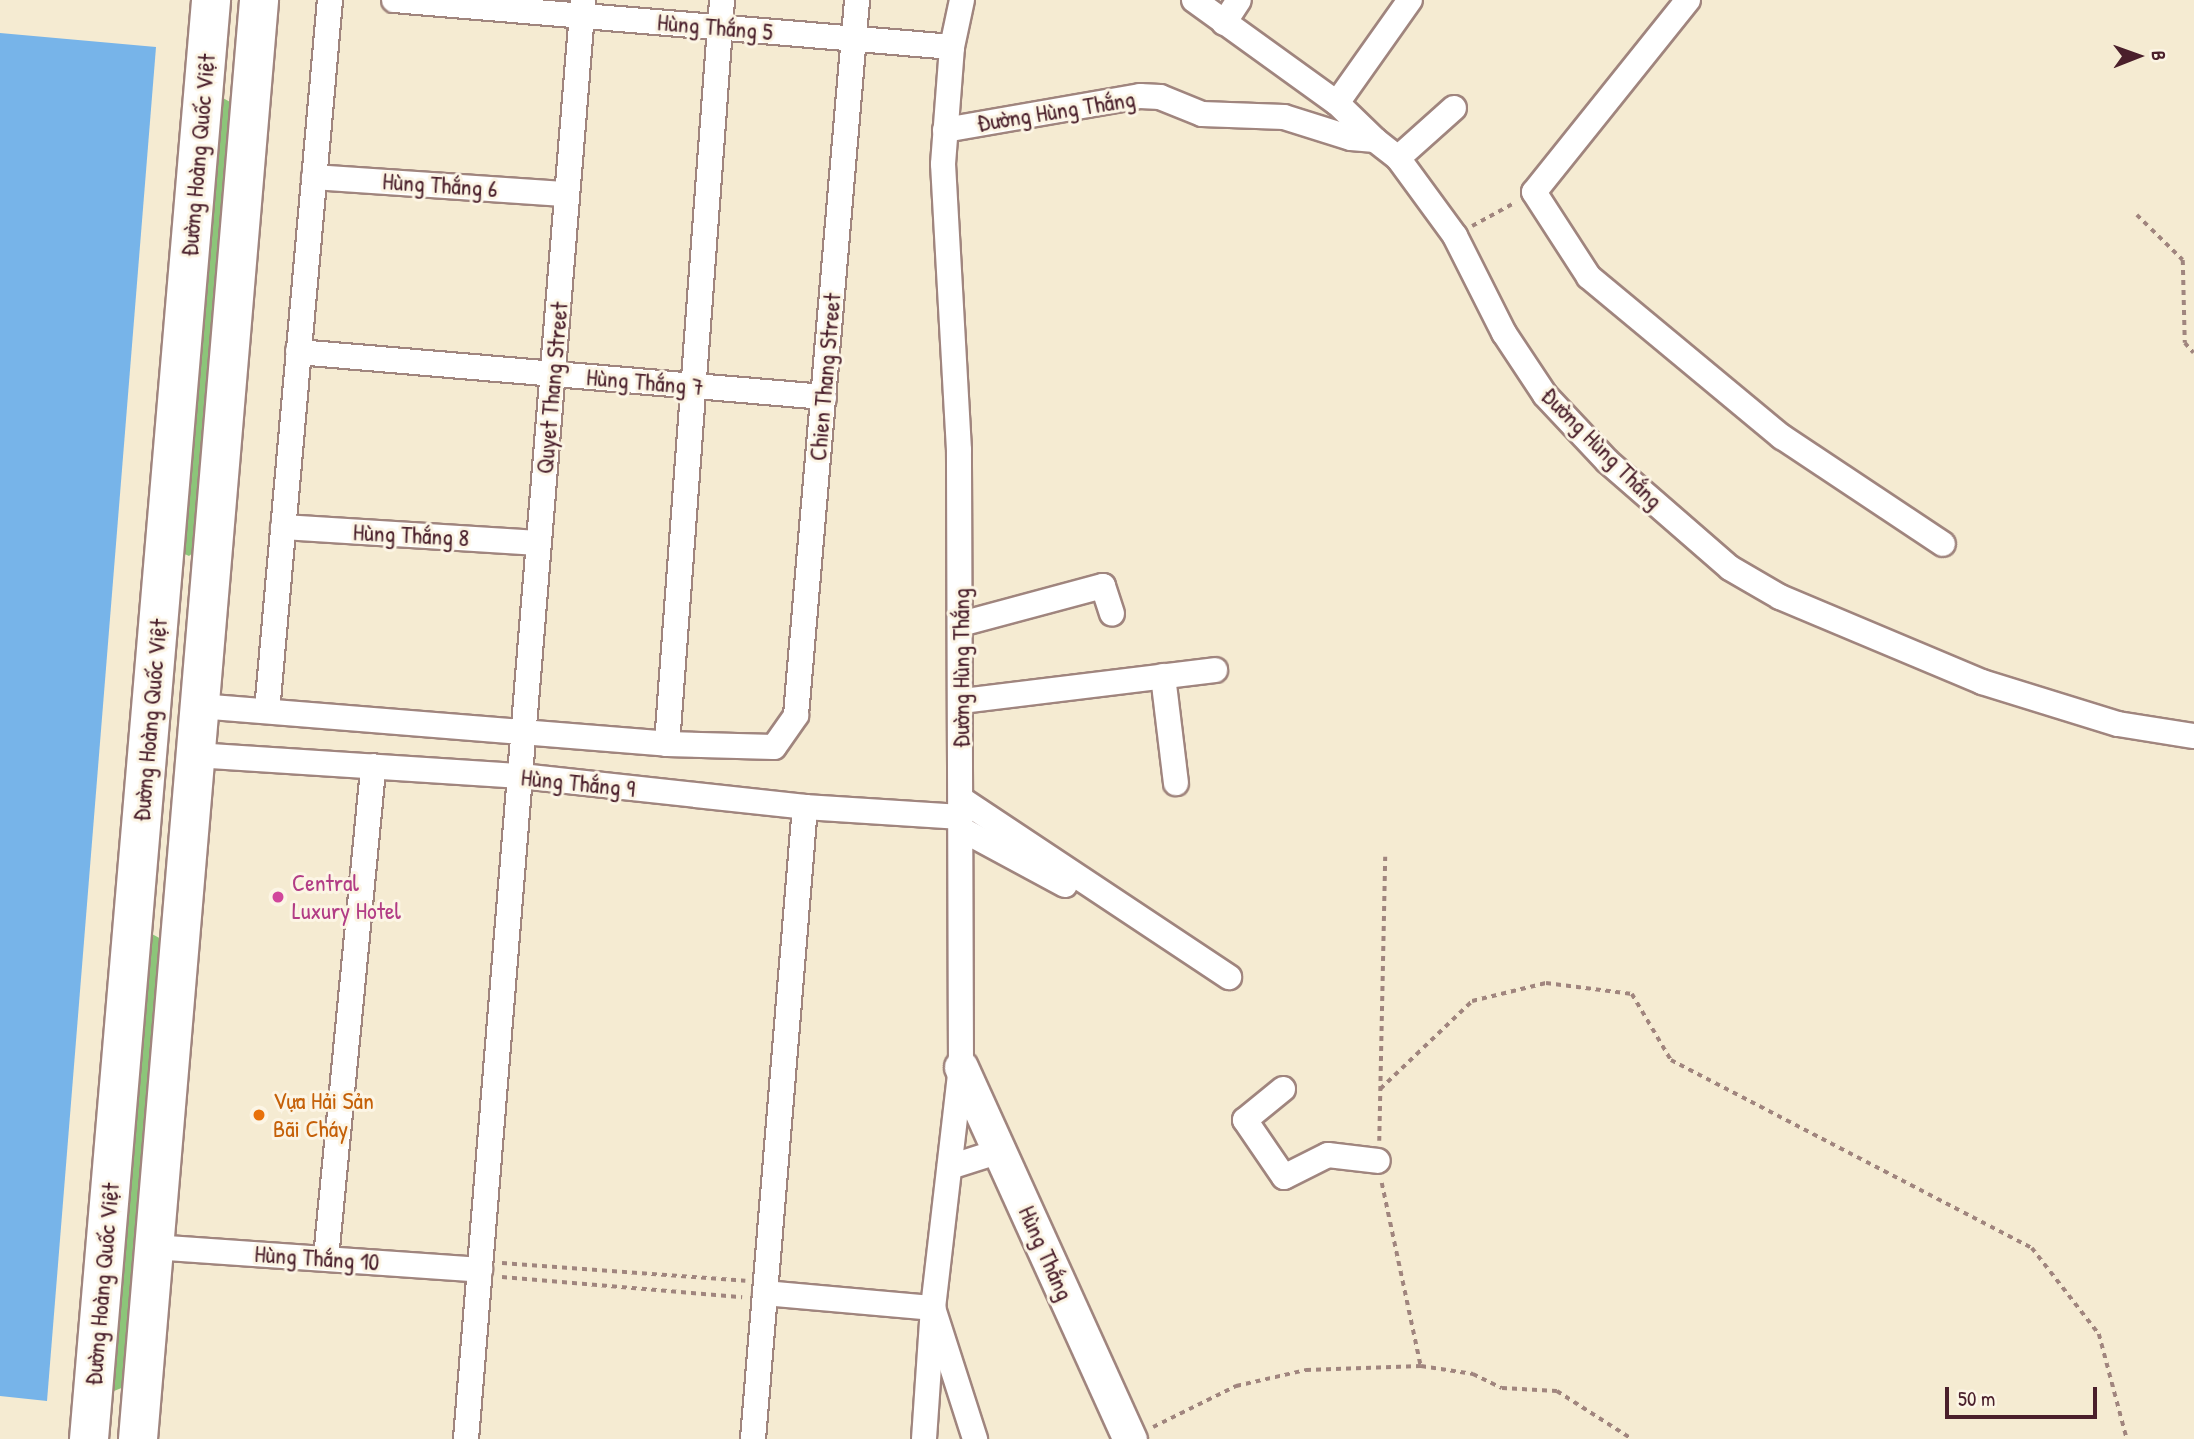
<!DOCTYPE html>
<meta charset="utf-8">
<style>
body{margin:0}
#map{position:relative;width:2194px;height:1439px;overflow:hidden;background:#f5ebd2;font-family:"Patrick Hand",sans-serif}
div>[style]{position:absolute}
.green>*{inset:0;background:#8cc579}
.water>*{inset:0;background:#77b4e9}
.path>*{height:3.5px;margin-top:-1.75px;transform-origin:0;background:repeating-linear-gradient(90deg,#a0857e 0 5px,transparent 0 10px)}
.roads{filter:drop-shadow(2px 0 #a0857e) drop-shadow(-2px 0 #a0857e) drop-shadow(0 2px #a0857e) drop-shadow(0 -2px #a0857e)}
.street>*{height:24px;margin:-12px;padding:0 12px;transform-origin:12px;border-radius:12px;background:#fff}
.secondary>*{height:33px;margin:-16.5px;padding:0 16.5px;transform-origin:16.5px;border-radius:16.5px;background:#fff}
.primary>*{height:38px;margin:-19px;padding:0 19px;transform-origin:19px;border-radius:19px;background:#fff}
.dots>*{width:19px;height:19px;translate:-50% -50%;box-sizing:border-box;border:4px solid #fcf5e5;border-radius:50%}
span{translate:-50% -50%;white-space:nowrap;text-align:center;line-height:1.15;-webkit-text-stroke:6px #fcf5e5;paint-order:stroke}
.street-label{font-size:24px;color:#4a1f2b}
.hotel-label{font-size:24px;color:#b23c85}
.left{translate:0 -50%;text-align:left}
.food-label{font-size:24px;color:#c56008}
.north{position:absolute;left:2103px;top:21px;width:70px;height:70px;-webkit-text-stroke:5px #fcf5e5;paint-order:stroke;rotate:89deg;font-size:19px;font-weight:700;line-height:28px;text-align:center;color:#4a1f2b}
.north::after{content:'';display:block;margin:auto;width:24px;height:32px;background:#4a1f2b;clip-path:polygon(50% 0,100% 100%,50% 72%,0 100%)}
.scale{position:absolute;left:1945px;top:1387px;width:152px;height:32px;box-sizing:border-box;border:4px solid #4a1f2b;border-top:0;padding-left:9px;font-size:21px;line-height:24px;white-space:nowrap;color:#4a1f2b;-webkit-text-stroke:5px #fcf5e5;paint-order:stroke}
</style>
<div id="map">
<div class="green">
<div style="clip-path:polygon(221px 97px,232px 103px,194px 552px,189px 556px,178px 551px)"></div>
<div style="clip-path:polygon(152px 934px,163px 940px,124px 1387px,114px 1391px,110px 1386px,147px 939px)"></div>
</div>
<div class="water">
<div style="clip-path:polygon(0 33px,156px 47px,47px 1401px,0 1396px)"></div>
</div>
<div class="path">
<div style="left:2137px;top:215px;width:64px;rotate:44.4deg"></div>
<div style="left:2183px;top:260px;width:83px;rotate:88.6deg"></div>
<div style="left:2185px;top:343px;width:13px;rotate:48deg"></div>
<div style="left:1472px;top:226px;width:48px;rotate:-28.7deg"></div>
<div style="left:1380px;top:1089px;width:127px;rotate:-43.7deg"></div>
<div style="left:1472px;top:1001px;width:76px;rotate:-13.7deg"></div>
<div style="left:1546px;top:983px;width:87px;rotate:7.3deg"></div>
<div style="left:1632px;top:994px;width:77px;rotate:59.4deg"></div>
<div style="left:1671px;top:1060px;width:407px;rotate:27.5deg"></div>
<div style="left:2032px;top:1248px;width:109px;rotate:52.1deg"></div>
<div style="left:2099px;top:1334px;width:109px;rotate:75.1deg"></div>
<div style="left:1379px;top:1141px;width:284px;rotate:-88.8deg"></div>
<div style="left:1382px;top:1183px;width:187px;rotate:78deg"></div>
<div style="left:502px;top:1263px;width:244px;rotate:4.2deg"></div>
<div style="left:502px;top:1277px;width:241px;rotate:4.8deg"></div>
<div style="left:1153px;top:1427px;width:93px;rotate:-26.3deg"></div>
<div style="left:1236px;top:1386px;width:72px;rotate:-12.9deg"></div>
<div style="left:1306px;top:1370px;width:115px;rotate:-2deg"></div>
<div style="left:1421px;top:1366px;width:53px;rotate:8.7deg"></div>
<div style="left:1473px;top:1374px;width:32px;rotate:26deg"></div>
<div style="left:1502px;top:1388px;width:55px;rotate:3.1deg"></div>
<div style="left:1557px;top:1391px;width:89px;rotate:32.6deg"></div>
</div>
<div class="roads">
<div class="street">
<div style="left:394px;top:0;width:560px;rotate:4.81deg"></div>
<div style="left:1194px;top:0;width:176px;rotate:35.8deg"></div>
<div style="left:1337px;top:103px;width:53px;rotate:44.2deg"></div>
<div style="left:1688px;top:0;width:246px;rotate:128.7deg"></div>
<div style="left:1534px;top:192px;width:101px;rotate:57.1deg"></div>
<div style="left:1589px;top:277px;width:251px;rotate:39.7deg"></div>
<div style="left:1782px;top:437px;width:193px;rotate:33.6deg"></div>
<div style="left:1224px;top:23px;width:27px;rotate:-57deg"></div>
<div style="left:1337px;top:103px;width:126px;rotate:-54.7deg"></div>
<div style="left:945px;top:130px;width:198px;rotate:-9.9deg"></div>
<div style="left:1140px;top:96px;width:20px;rotate:3deg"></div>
<div style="left:1160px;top:97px;width:45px;rotate:22deg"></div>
<div style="left:1202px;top:114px;width:82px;rotate:2.1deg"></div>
<div style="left:1284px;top:117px;width:70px;rotate:17.4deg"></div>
<div style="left:1351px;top:138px;width:24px;rotate:5deg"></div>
<div style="left:1375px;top:140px;width:29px;rotate:38deg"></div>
<div style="left:1398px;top:158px;width:97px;rotate:53.8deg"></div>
<div style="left:1455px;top:236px;width:109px;rotate:63.2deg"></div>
<div style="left:1504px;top:333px;width:74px;rotate:56.5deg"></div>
<div style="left:1545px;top:395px;width:91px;rotate:46.8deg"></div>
<div style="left:1607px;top:461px;width:163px;rotate:41deg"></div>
<div style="left:1730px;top:568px;width:58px;rotate:30.1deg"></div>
<div style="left:1780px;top:597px;width:219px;rotate:22.8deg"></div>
<div style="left:1982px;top:682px;width:142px;rotate:17.2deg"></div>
<div style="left:2118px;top:724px;width:77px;rotate:9deg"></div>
<div style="left:1398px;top:158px;width:75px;rotate:-41.8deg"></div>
<div style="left:314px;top:177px;width:253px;rotate:3.9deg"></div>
<div style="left:298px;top:352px;width:528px;rotate:4.89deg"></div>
<div style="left:283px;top:527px;width:256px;rotate:3.6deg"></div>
<div style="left:961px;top:624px;width:147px;rotate:-15deg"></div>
<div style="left:1103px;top:586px;width:29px;rotate:72deg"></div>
<div style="left:1163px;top:676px;width:108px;rotate:83.1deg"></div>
<div style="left:963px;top:701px;width:254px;rotate:-7deg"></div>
<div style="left:199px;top:706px;width:470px;rotate:4.6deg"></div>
<div style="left:667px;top:744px;width:107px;rotate:1.6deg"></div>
<div style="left:774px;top:747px;width:39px;rotate:-55deg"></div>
<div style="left:796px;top:715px;width:718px;rotate:-85.12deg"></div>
<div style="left:267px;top:711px;width:714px;rotate:-84.94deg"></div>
<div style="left:667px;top:744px;width:746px;rotate:-85.77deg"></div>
<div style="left:195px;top:755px;width:327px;rotate:3.7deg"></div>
<div style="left:521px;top:776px;width:286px;rotate:6.2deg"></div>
<div style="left:805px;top:807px;width:156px;rotate:3.7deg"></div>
<div style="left:961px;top:799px;width:322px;rotate:33.6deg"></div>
<div style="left:961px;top:829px;width:118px;rotate:28.3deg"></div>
<div style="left:1283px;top:1089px;width:49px;rotate:140.8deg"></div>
<div style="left:1245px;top:1120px;width:69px;rotate:55.6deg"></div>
<div style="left:1284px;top:1177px;width:49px;rotate:-26.6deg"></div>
<div style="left:1328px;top:1155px;width:50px;rotate:6.8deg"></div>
<div style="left:950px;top:1167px;width:52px;rotate:-17.7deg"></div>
<div style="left:154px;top:1247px;width:327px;rotate:4deg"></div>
<div style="left:326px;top:1258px;width:494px;rotate:-84.5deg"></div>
<div style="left:765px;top:1293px;width:169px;rotate:5.1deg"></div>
<div style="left:933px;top:1308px;width:138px;rotate:72.2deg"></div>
<div style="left:466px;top:1439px;width:1444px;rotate:-85.35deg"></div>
<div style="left:753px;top:1439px;width:634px;rotate:-85.3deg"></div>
<div style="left:924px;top:1439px;width:131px;rotate:-86.1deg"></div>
<div style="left:933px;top:1308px;width:243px;rotate:-83.4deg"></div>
<div style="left:961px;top:1067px;width:617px;rotate:-90.19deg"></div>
<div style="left:959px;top:450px;width:286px;rotate:-93.2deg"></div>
<div style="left:943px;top:164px;width:117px;rotate:-85.6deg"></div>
<div style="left:952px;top:47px;width:48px;rotate:-78deg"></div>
</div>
<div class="secondary">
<div style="left:961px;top:1067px;width:409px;rotate:65.6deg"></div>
</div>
<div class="primary">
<div style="left:89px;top:1439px;width:1444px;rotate:-85.15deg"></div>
<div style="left:138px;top:1439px;width:1444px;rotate:-85.19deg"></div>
</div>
</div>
<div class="dots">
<div style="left:278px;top:897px;background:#d1479c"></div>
<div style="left:259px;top:1115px;background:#e8710a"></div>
</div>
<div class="street-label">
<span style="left:715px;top:27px;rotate:5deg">Hùng Thắng 5</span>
<span style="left:1056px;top:111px;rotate:-9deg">Đường Hùng Thắng</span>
<span style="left:198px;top:155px;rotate:-85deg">Đường Hoàng Quốc Việt</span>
<span style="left:440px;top:185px;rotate:4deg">Hùng Thắng 6</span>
<span style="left:825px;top:377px;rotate:-85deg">Chien Thang Street</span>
<span style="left:645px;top:382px;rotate:5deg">Hùng Thắng 7</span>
<span style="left:552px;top:388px;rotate:-85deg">Quyet Thang Street</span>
<span style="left:1602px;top:448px;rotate:45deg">Đường Hùng Thắng</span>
<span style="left:411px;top:535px;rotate:3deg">Hùng Thắng 8</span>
<span style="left:961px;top:668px;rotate:-90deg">Đường Hùng Thắng</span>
<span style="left:150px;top:720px;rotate:-85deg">Đường Hoàng Quốc Việt</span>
<span style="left:578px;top:783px;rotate:6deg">Hùng Thắng 9</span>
<span style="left:1046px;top:1253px;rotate:66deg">Hùng Thắng</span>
<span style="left:317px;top:1258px;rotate:4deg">Hùng Thắng 10</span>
<span style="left:102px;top:1284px;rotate:-85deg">Đường Hoàng Quốc Việt</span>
</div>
<div class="hotel-label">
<span class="left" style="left:292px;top:897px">Central<br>Luxury Hotel</span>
</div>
<div class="food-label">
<span class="left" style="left:273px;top:1115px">Vựa Hải Sản<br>Bãi Cháy</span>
</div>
<div class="north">B</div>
<div class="scale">50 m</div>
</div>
